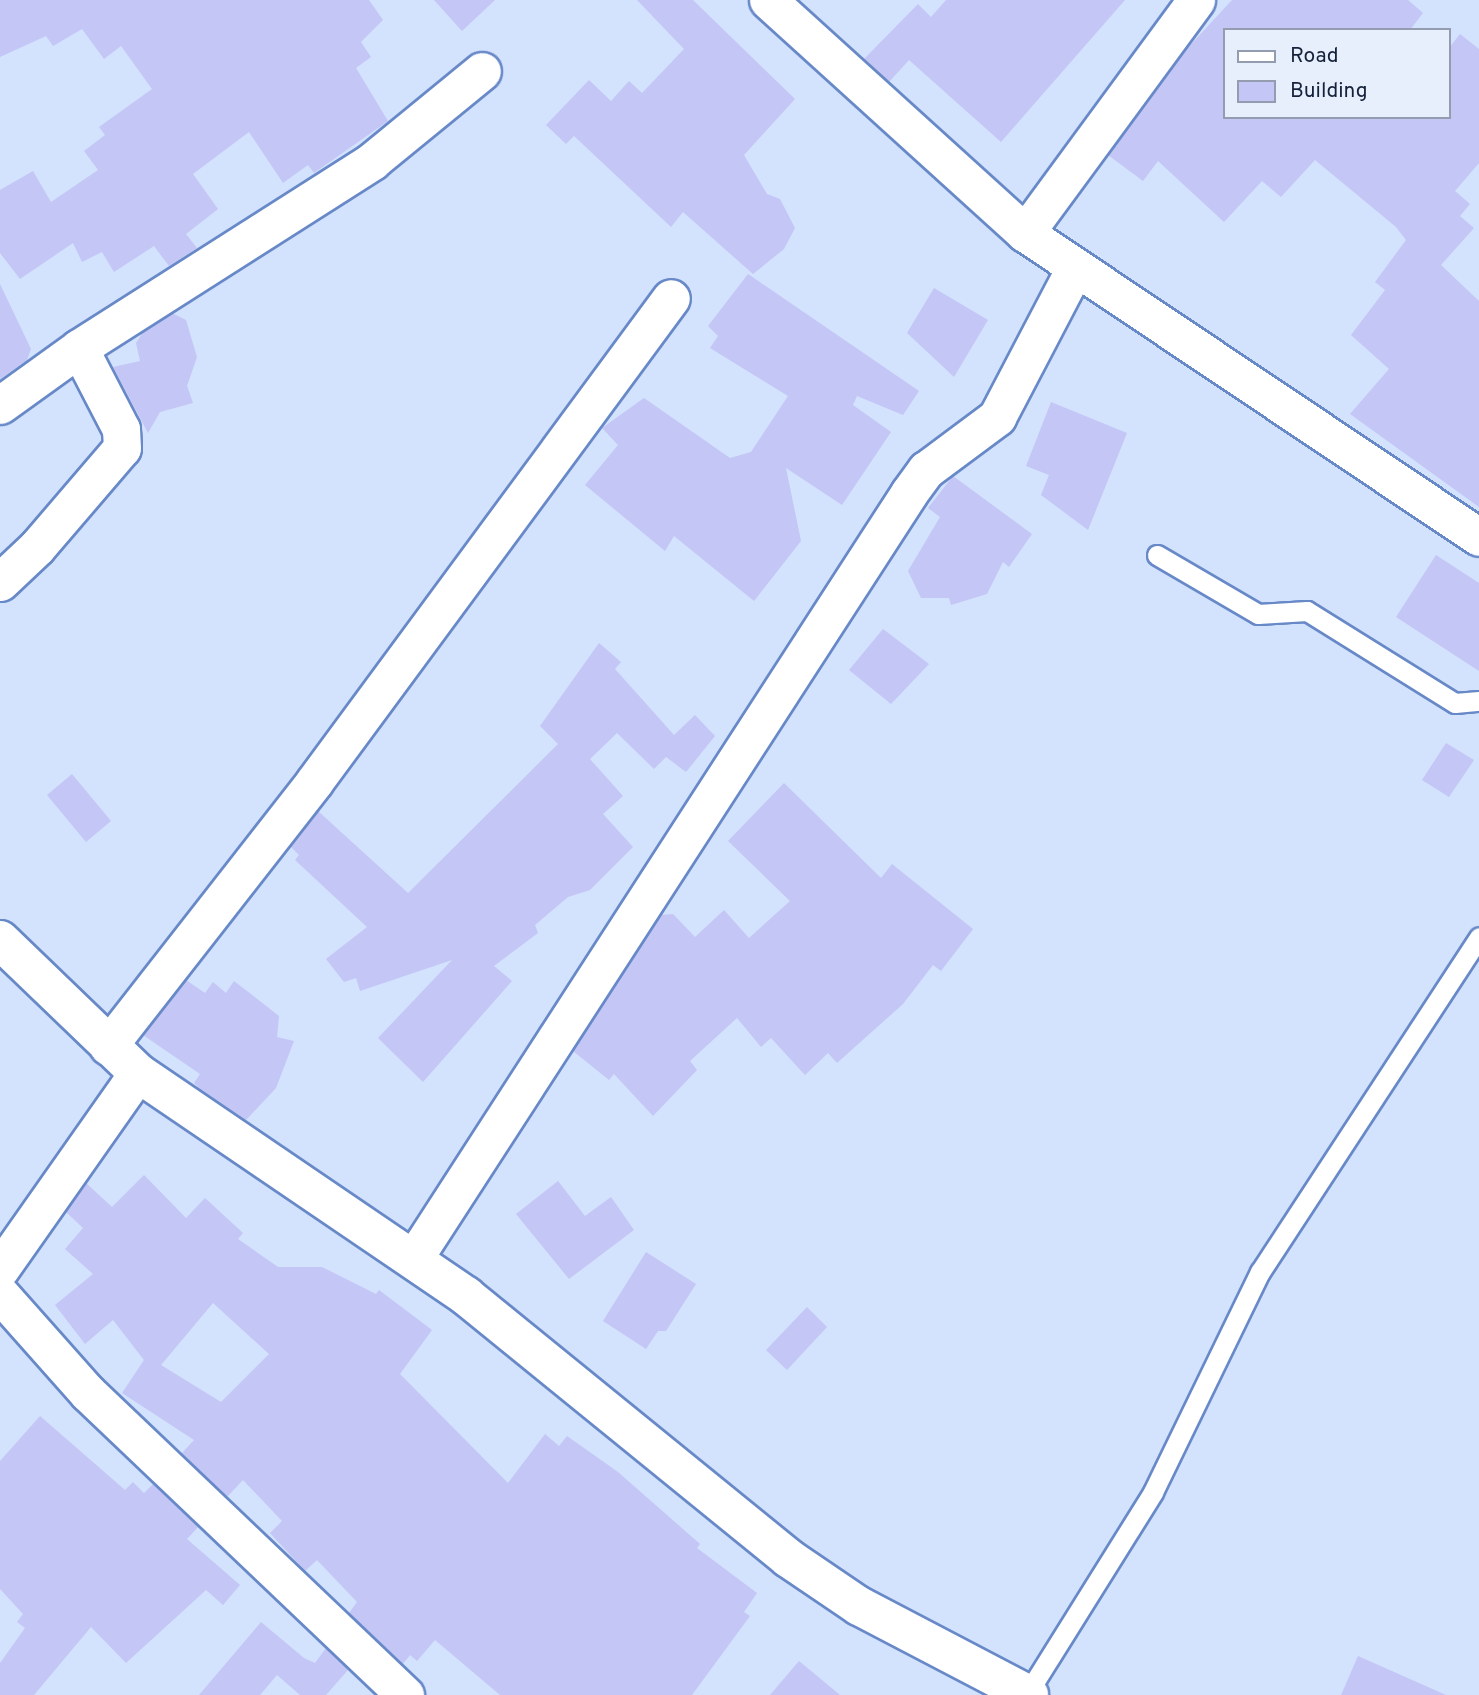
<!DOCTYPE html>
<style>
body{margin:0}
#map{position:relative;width:1479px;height:1695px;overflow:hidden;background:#d3e2fd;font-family:Overpass,sans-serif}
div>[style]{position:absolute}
.building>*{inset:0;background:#c4c6f6}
.roads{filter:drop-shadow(2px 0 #6889c8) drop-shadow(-2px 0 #6889c8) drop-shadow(0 2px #6889c8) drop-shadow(0 -2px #6889c8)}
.service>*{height:19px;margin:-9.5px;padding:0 9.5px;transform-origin:9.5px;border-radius:9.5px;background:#fff}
.minor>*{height:37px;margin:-18.5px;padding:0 18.5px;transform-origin:18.5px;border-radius:18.5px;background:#fff}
.secondary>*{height:38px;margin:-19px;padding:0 19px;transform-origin:19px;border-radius:19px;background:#fff}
span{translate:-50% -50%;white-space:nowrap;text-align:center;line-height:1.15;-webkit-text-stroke:6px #e7effd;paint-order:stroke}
.legend{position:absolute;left:1223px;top:28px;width:228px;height:91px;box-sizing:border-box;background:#e7effd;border:2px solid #939daf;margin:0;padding:9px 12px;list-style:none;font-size:21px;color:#15223b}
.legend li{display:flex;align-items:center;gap:14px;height:35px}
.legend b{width:35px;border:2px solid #939daf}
</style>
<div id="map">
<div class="building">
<div style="clip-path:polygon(0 0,369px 0,383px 20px,361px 42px,371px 57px,356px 68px,388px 121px,314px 173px,308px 165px,283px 183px,249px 132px,193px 174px,218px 209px,186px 234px,197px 248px,169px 266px,154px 246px,114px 272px,102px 252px,82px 262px,73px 243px,20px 279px,0 253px,0 190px,33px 171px,51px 202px,98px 170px,84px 151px,105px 135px,99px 127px,152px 89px,121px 46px,104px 59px,82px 29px,53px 46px,46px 36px,0 57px)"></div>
<div style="clip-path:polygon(434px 0,495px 0,462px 31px)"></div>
<div style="clip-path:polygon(637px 0,693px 0,795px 99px,744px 155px,767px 194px,780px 199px,795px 228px,784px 249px,753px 274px,683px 212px,671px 227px,574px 136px,566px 144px,546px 125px,589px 80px,611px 101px,629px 81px,642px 93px,684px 49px)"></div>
<div style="clip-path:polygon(946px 0,1125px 0,1001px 142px,909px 60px,889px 82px,864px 59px,918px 4px,931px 17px)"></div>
<div style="clip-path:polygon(1232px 0,1408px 0,1423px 13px,1410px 30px,1225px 30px,1225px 117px,1449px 117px,1449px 48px,1460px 34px,1479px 49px,1479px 163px,1455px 191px,1470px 204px,1460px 216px,1474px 228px,1441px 265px,1479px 301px,1479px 507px,1350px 414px,1389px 369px,1351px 335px,1385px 290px,1375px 282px,1406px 240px,1396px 227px,1315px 160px,1281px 197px,1262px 181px,1224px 222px,1158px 161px,1143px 181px,1108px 155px,1183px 53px)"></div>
<div style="clip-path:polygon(748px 274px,919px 391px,903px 415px,857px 396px,853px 405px,891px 432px,842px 505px,786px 468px,801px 541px,754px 601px,674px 536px,665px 551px,585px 485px,618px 445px,602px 428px,644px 398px,730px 458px,751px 452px,788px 396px,710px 348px,718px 336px,708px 326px)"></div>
<div style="clip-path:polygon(0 284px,31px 349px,27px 360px,0 379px)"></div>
<div style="clip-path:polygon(934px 288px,988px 320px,954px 377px,907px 333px)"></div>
<div style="clip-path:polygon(172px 313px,186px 320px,197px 357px,187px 386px,193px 403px,160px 412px,148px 433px,113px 367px,140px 361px,136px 343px,143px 332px)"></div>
<div style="clip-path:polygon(1051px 402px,1127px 433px,1088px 530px,1041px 495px,1049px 475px,1026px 466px)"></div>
<div style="clip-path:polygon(953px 476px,1032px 534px,1009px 567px,1003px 562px,987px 594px,951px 605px,949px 598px,921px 598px,908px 571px,940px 517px,928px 508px)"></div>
<div style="clip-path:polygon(1436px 555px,1479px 583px,1479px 671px,1396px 617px)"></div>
<div style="clip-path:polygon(883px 629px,929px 664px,891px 704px,849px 670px)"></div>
<div style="clip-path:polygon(599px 643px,621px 662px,615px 669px,674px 735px,695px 715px,715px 736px,686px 772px,666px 757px,654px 769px,617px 733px,590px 759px,623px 796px,603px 814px,633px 847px,590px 890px,568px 897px,535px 925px,538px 933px,494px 966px,512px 981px,423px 1082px,378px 1038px,452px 960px,360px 991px,356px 978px,344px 982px,326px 959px,367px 927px,295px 860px,299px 855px,290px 846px,318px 811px,408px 893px,558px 744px,540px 726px)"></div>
<div style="clip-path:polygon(1446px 743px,1474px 760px,1449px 797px,1422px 780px)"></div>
<div style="clip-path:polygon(72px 774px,111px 821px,86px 842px,47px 795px)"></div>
<div style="clip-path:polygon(784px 783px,881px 878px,892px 864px,973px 929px,941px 971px,933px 965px,903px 1004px,837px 1063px,828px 1053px,805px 1075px,771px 1038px,761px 1047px,737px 1018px,690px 1061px,697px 1070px,653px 1116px,614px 1074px,609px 1080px,573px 1051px,661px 915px,673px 914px,695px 937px,724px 910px,749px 938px,790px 901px,728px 841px)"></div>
<div style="clip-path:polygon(186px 980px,205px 993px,213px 982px,226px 993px,234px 981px,279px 1016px,277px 1037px,294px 1041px,276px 1088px,246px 1120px,199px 1088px,194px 1083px,200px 1074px,143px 1035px)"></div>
<div style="clip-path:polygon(evenodd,144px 1175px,186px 1218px,205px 1198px,243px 1233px,238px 1239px,278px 1267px,322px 1267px,376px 1294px,379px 1290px,432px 1330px,400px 1374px,508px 1483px,545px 1434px,559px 1446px,567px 1436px,618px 1472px,700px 1544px,697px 1548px,757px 1593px,744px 1612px,750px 1616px,692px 1695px,500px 1695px,435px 1640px,417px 1661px,410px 1655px,403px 1664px,349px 1613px,357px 1602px,317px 1560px,305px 1571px,270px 1533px,282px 1521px,243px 1480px,227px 1497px,182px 1453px,194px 1440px,122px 1393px,144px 1360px,113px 1320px,85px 1344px,55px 1305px,93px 1274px,65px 1249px,83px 1228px,66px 1212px,86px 1183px,112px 1207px,144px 1175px,213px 1303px,269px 1354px,221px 1402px,161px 1365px,213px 1303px)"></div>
<div style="clip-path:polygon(558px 1181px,585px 1216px,611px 1197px,634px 1230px,569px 1279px,516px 1214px)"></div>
<div style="clip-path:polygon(646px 1252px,696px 1284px,666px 1331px,658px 1331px,646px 1349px,603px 1321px)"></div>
<div style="clip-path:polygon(807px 1307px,827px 1327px,787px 1370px,766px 1350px)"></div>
<div style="clip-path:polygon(40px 1416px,125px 1490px,133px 1482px,144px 1493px,153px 1484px,198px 1527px,187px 1539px,240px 1585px,223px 1605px,206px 1590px,126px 1663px,91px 1627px,34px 1695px,0 1695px,0 1663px,25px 1628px,17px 1622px,23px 1614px,0 1589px,0 1461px)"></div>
<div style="clip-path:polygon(261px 1622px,304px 1658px,315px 1663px,326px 1648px,348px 1670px,326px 1695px,300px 1695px,277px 1675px,260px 1695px,199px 1695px)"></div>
<div style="clip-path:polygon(1358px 1656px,1446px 1695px,1341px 1695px)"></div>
<div style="clip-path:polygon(799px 1661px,840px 1695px,770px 1695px)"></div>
</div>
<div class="roads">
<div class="service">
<div style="left:1157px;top:555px;width:117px;rotate:30.3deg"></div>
<div style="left:1258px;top:614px;width:49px;rotate:-3.5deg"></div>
<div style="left:1307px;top:611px;width:174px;rotate:31.9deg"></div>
<div style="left:1455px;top:703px;width:24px;rotate:-5deg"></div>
<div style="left:1027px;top:1694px;width:238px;rotate:-58deg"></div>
<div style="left:1153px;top:1492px;width:245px;rotate:-64.1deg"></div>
<div style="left:1260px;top:1272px;width:400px;rotate:-56.8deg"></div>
</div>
<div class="minor">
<div style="left:768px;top:0;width:347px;rotate:42.2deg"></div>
<div style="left:1025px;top:233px;width:546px;rotate:33.81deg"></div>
<div style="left:1025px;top:233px;width:289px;rotate:-53.7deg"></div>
<div style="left:0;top:405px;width:97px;rotate:-35.8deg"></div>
<div style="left:0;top:582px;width:51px;rotate:-43.4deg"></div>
<div style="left:37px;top:547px;width:130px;rotate:-49.4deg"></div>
<div style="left:122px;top:448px;width:19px;rotate:-93deg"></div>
<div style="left:121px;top:429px;width:91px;rotate:-117.4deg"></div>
<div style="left:79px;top:348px;width:348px;rotate:-32.5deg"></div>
<div style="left:372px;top:161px;width:142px;rotate:-39.3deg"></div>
<div style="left:108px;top:1046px;width:335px;rotate:-52deg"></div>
<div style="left:314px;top:782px;width:601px;rotate:-53.59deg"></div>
<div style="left:414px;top:1258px;width:911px;rotate:-57.09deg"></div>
<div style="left:909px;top:493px;width:29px;rotate:-54deg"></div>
<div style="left:926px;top:470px;width:89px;rotate:-36.7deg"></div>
<div style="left:997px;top:417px;width:168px;rotate:-62.4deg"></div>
<div style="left:0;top:1269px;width:240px;rotate:-54.9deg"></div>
<div style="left:0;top:1294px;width:132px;rotate:48.4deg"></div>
<div style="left:88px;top:1393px;width:438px;rotate:43.6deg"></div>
</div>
<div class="secondary">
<div style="left:0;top:940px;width:192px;rotate:43.9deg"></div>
<div style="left:138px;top:1073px;width:397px;rotate:34.2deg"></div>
<div style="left:466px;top:1296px;width:415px;rotate:39.1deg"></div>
<div style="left:788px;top:1558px;width:86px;rotate:34.1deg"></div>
<div style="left:859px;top:1606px;width:192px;rotate:27.6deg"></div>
</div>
</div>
<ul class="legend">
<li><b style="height:9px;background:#fff"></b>Road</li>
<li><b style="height:19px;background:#c4c6f6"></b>Building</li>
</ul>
</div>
